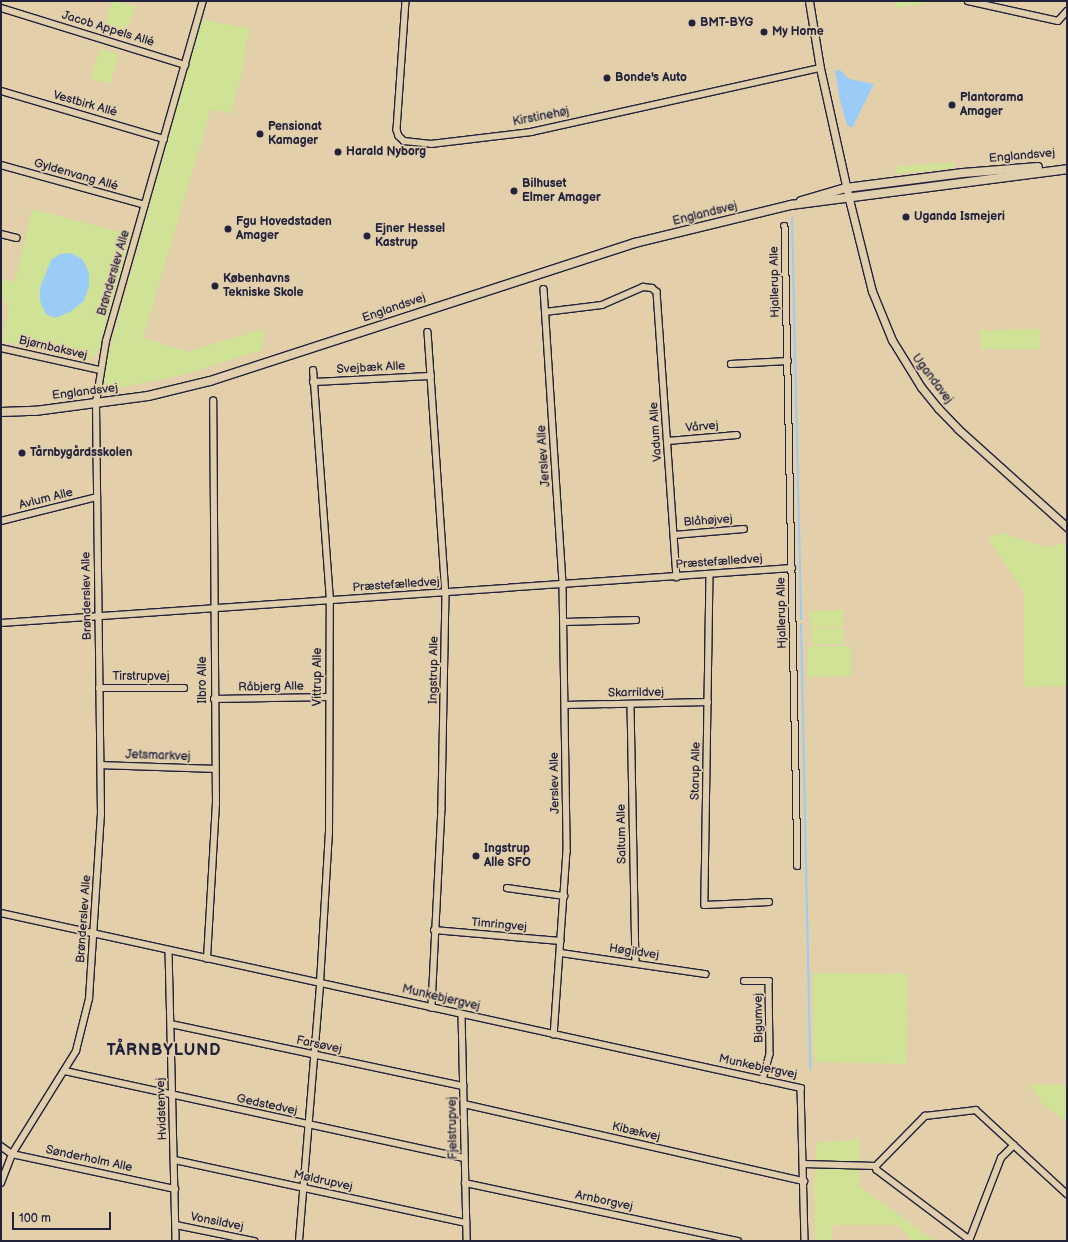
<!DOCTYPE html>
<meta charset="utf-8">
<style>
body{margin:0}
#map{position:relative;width:1068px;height:1242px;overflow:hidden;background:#e3cfaa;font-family:"Balsamiq Sans",sans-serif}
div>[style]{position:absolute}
.green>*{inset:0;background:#d0e296}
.water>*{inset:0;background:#9accf7}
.stream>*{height:2px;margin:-1px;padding:0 1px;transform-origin:1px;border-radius:1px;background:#9accf7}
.roads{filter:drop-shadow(1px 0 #22223b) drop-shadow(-1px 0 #22223b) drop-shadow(0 1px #22223b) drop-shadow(0 -1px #22223b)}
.minor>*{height:5.5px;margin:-2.75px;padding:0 2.75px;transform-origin:2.75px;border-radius:2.75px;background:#e1ceac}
.tertiary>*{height:7px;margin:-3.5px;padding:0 3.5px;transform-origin:3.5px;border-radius:3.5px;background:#e1ceac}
.secondary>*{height:8px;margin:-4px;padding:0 4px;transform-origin:4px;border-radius:4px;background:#e1ceac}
.dots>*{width:11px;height:11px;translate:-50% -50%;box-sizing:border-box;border:2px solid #e1ceac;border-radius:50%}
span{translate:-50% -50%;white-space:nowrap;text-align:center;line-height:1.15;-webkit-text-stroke:3.5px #e1ceac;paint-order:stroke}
.poi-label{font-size:12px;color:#22223b;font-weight:700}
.left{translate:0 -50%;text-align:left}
.street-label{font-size:12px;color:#22223b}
.district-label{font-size:16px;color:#22223b;font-weight:700;letter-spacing:1px}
.frame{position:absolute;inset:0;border:2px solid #22223b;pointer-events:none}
.scale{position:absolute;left:12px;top:1212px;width:99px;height:18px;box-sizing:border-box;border:2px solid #22223b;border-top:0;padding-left:5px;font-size:12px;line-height:14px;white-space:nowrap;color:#22223b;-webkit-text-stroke:3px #e1ceac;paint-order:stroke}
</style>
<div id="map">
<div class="green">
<div style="clip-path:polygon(112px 1px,137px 6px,124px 34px,104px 29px)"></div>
<div style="clip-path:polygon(895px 1px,940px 1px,895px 8px)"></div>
<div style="clip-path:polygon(201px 20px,249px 28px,242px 74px,230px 114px,211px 109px,143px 338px,187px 352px,265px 328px,262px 350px,182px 375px,108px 390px,103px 385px,104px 370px)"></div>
<div style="clip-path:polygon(100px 49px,119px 54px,110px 84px,90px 79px)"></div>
<div style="clip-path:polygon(955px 162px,954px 168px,893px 174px,898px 166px)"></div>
<div style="clip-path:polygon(32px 209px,131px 235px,98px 353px,88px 360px,2px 341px,9px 309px,1px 295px,1px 279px,15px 282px)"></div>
<div style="clip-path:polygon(1040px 329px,1041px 349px,981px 349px,980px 330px)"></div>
<div style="clip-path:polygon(1002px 533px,1045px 547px,1067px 543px,1067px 686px,1024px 687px,1024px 592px,988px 538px)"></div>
<div style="clip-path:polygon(843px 610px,843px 626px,811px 627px,810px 611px)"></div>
<div style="clip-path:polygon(811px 628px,843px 628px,844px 644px,811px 644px)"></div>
<div style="clip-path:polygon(808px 646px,851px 646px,851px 676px,807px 677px)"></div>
<div style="clip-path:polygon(813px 973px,908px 974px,906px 1064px,814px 1062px)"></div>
<div style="clip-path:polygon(1028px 1084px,1067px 1085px,1067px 1122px,1044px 1105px)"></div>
<div style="clip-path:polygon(860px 1139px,859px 1175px,861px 1175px,858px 1185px,935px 1241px,910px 1241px,910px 1237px,897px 1225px,837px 1225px,832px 1227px,832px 1241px,815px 1241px,814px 1175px,816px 1175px,816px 1143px)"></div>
</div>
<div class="water">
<div style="clip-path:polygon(840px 70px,849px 79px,874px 84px,852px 128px,847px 125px,840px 100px,835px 71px)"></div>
<div style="clip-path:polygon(71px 253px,83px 260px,89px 273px,89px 287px,84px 301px,70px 312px,55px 318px,46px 314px,40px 301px,40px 288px,51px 260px,60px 254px)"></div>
</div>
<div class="stream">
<div style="left:792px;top:218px;width:401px;rotate:88.7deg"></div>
<div style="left:801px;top:624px;width:445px;rotate:88.8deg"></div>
</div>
<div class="roads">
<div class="minor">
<div style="left:406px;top:1px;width:129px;rotate:94deg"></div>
<div style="left:397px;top:130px;width:6px;rotate:72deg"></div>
<div style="left:399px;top:136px;width:7px;rotate:45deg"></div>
<div style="left:404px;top:141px;width:27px;rotate:6deg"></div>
<div style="left:431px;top:144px;width:101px;rotate:-6.8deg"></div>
<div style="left:531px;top:132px;width:296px;rotate:-12.5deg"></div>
<div style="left:968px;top:1px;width:92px;rotate:12.5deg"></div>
<div style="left:1058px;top:21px;width:13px;rotate:-48deg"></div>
<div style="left:1px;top:8px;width:193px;rotate:17.2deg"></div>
<div style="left:1px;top:91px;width:170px;rotate:16.4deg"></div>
<div style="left:1px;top:165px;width:149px;rotate:15.5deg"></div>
<div style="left:785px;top:226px;width:640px;rotate:88.84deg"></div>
<div style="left:1px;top:234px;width:16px;rotate:14deg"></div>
<div style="left:544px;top:289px;width:297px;rotate:86.3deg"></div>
<div style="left:563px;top:585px;width:266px;rotate:89.1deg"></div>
<div style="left:567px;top:851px;width:184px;rotate:94deg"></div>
<div style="left:545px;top:312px;width:57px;rotate:-7deg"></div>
<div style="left:602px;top:305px;width:45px;rotate:-23.7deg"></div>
<div style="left:643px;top:287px;width:9px;rotate:6deg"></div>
<div style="left:652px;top:288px;width:6px;rotate:39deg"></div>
<div style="left:657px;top:292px;width:286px;rotate:86deg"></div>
<div style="left:428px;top:332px;width:262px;rotate:86.1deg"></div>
<div style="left:446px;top:593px;width:215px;rotate:91.1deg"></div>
<div style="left:442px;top:808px;width:200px;rotate:92.9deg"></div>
<div style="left:1px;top:348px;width:101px;rotate:12.5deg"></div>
<div style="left:731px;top:364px;width:57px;rotate:-3deg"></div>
<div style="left:313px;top:382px;width:118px;rotate:-2.9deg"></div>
<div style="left:668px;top:441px;width:69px;rotate:-5deg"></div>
<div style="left:1px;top:521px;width:99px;rotate:-14deg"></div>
<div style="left:674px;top:535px;width:70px;rotate:-4.9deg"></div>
<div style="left:710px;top:574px;width:331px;rotate:90.9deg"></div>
<div style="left:705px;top:905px;width:64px;rotate:-2.7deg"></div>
<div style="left:564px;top:622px;width:72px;rotate:-1.6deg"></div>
<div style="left:1px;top:623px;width:793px;rotate:-3.98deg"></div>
<div style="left:99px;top:688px;width:85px"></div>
<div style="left:214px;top:699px;width:115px;rotate:-1deg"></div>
<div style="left:565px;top:705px;width:143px;rotate:-1.2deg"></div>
<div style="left:631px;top:705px;width:258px;rotate:88.9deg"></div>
<div style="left:101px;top:765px;width:113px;rotate:2deg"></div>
<div style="left:507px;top:888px;width:58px;rotate:8deg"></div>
<div style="left:1px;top:913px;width:819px;rotate:12.34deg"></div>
<div style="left:801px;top:1088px;width:153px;rotate:88.5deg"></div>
<div style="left:434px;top:930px;width:127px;rotate:5deg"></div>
<div style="left:169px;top:951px;width:290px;rotate:88.6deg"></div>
<div style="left:561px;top:953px;width:146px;rotate:8.3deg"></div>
<div style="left:207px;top:959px;width:155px;rotate:-86.7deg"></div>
<div style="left:216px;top:804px;width:403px;rotate:-90.4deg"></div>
<div style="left:744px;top:981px;width:25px"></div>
<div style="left:769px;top:981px;width:73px;rotate:89.2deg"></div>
<div style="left:770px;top:1054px;width:27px;rotate:105deg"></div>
<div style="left:462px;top:1014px;width:227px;rotate:88.7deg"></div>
<div style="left:171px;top:1024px;width:299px;rotate:12deg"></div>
<div style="left:65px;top:1071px;width:408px;rotate:12.3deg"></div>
<div style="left:464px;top:1104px;width:349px;rotate:12.8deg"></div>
<div style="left:1px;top:1146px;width:14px;rotate:36deg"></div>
<div style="left:12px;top:1154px;width:167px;rotate:12.1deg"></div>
<div style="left:175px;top:1160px;width:298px;rotate:12.2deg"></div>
<div style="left:804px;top:1164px;width:72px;rotate:1.6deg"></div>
<div style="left:876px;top:1166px;width:70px;rotate:-45.6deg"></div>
<div style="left:925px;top:1116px;width:51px;rotate:-6.7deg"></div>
<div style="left:976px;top:1110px;width:124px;rotate:42.7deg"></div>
<div style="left:876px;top:1166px;width:4px;rotate:76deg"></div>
<div style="left:877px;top:1170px;width:115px;rotate:36.9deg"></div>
<div style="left:1px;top:1183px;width:31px;rotate:-69deg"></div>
<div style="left:12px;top:1154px;width:121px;rotate:-58.1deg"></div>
<div style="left:76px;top:1051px;width:54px;rotate:-76deg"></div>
<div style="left:89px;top:999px;width:184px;rotate:-86.3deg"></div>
<div style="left:101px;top:815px;width:412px;rotate:-90.7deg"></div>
<div style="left:96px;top:403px;width:63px;rotate:-80.8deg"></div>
<div style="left:106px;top:341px;width:354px;rotate:-74.1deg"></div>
<div style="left:465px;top:1183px;width:279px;rotate:12deg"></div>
<div style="left:176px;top:1225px;width:80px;rotate:11.6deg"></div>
<div style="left:299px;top:1241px;width:259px;rotate:-85.3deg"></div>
<div style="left:320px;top:983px;width:150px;rotate:-86.6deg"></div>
<div style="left:329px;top:833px;width:232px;rotate:-89.8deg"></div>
<div style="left:330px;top:601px;width:231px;rotate:-94.2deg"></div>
<div style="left:969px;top:1241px;width:89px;rotate:-68.9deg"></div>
<div style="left:1001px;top:1158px;width:18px;rotate:-45deg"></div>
</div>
<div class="tertiary">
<div style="left:809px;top:1px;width:68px;rotate:80.7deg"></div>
<div style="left:820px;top:68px;width:138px;rotate:77.5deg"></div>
<div style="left:850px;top:203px;width:91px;rotate:76deg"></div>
<div style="left:872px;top:291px;width:53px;rotate:67.8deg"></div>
<div style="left:892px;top:340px;width:55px;rotate:58.3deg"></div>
<div style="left:921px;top:387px;width:27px;rotate:51deg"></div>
<div style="left:938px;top:408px;width:29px;rotate:46deg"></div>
<div style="left:958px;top:429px;width:147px;rotate:42deg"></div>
</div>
<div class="secondary">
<div style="left:801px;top:201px;width:47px;rotate:-16.1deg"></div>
<div style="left:846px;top:188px;width:118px;rotate:-7.3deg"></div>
<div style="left:963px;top:173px;width:75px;rotate:-4.6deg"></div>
<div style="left:1px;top:412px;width:34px;rotate:-2deg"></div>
<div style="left:35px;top:411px;width:114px;rotate:-7.6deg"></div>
<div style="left:148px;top:396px;width:64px;rotate:-13.6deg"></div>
<div style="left:210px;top:381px;width:447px;rotate:-18deg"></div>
<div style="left:635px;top:243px;width:161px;rotate:-13.7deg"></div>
<div style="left:791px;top:205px;width:278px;rotate:-7.4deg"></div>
</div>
</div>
<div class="dots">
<div style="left:692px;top:23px;background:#22223b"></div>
<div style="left:764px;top:32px;background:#22223b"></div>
<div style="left:607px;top:78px;background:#22223b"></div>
<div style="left:952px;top:105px;background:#22223b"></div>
<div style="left:260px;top:134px;background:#22223b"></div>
<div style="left:338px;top:152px;background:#22223b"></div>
<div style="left:514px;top:191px;background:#22223b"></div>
<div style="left:906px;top:217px;background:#22223b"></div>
<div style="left:228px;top:229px;background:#22223b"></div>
<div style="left:367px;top:236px;background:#22223b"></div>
<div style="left:215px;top:286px;background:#22223b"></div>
<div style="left:22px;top:453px;background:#22223b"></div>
<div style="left:476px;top:856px;background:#22223b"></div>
</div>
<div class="poi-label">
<span class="left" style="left:700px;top:23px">BMT-BYG</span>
<span class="left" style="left:772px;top:32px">My Home</span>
<span class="left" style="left:615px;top:78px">Bonde's Auto</span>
<span class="left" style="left:960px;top:105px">Plantorama<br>Amager</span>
<span class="left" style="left:268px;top:134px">Pensionat<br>Kamager</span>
<span class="left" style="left:346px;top:152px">Harald Nyborg</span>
<span class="left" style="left:522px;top:191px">Bilhuset<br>Elmer Amager</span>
<span class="left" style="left:914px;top:217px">Uganda Ismejeri</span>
<span class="left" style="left:236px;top:229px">Fgu Hovedstaden<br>Amager</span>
<span class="left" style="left:375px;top:236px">Ejner Hessel<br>Kastrup</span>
<span class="left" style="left:223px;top:286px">Københavns<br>Tekniske Skole</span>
<span class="left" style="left:30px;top:453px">Tårnbygårdsskolen</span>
<span class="left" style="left:484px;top:856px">Ingstrup<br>Alle SFO</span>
</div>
<div class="street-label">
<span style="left:108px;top:29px;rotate:17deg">Jacob Appels Allé</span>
<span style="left:85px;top:104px;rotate:16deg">Vestbirk Allé</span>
<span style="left:541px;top:117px;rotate:-11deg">Kirstinehøj</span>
<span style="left:1022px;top:156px;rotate:-5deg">Englandsvej</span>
<span style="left:76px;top:175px;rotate:16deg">Gyldenvang Allé</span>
<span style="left:705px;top:214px;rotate:-14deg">Englandsvej</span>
<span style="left:114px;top:273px;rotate:-74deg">Brønderslev Alle</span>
<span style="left:775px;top:282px;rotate:-91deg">Hjallerup Alle</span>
<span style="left:394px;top:308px;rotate:-19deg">Englandsvej</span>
<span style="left:53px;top:348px;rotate:13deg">Bjørnbaksvej</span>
<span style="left:371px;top:368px;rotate:-3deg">Svejbæk Alle</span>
<span style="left:932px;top:379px;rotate:53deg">Ugandavej</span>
<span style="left:85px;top:392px;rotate:-7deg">Englandsvej</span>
<span style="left:702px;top:427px;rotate:-5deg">Vårvej</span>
<span style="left:656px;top:432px;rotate:-94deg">Vadum Alle</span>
<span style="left:544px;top:456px;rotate:-94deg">Jerslev Alle</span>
<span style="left:46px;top:499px;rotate:-14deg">Avlum Alle</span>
<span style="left:708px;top:521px;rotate:-4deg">Blåhøjvej</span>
<span style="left:719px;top:562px;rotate:-4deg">Præstefælledvej</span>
<span style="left:396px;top:585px;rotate:-4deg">Præstefælledvej</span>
<span style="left:87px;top:596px;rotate:-91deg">Brønderslev Alle</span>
<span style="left:782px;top:613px;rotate:-91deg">Hjallerup Alle</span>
<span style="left:434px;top:670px;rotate:-89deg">Ingstrup Alle</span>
<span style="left:141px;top:677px">Tirstrupvej</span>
<span style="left:318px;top:677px;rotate:-90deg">Vittrup Alle</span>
<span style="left:203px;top:680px;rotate:-90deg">Ilbro Alle</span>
<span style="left:271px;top:687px;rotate:-1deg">Råbjerg Alle</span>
<span style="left:636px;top:693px;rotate:-1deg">Skarrildvej</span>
<span style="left:158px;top:756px;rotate:2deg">Jetsmarkvej</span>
<span style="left:696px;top:771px;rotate:-89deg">Starup Alle</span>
<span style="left:555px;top:783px;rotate:-91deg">Jerslev Alle</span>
<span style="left:622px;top:834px;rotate:-91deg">Saltum Alle</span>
<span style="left:84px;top:919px;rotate:-86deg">Brønderslev Alle</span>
<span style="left:499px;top:925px;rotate:5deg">Timringvej</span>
<span style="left:634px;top:952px;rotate:8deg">Høgildvej</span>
<span style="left:441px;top:998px;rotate:13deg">Munkebjergvej</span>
<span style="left:759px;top:1018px;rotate:-91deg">Bigumvej</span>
<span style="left:319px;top:1045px;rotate:12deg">Farsøvej</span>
<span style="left:758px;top:1067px;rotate:12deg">Munkebjergvej</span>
<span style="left:267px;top:1105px;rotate:12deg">Gedstedvej</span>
<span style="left:162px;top:1109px;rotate:-92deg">Hvidstenvej</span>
<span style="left:453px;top:1128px;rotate:-91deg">Fjelstrupvej</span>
<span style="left:636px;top:1132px;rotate:13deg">Kibækvej</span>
<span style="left:89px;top:1159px;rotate:12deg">Sønderholm Alle</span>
<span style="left:323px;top:1181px;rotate:12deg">Møldrupvej</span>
<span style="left:604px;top:1201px;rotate:12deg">Arnborgvej</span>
<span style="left:217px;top:1222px;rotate:11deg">Vonsildvej</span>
</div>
<div class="district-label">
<span style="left:164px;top:1051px">TÅRNBYLUND</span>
</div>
<div class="frame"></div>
<div class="scale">100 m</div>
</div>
